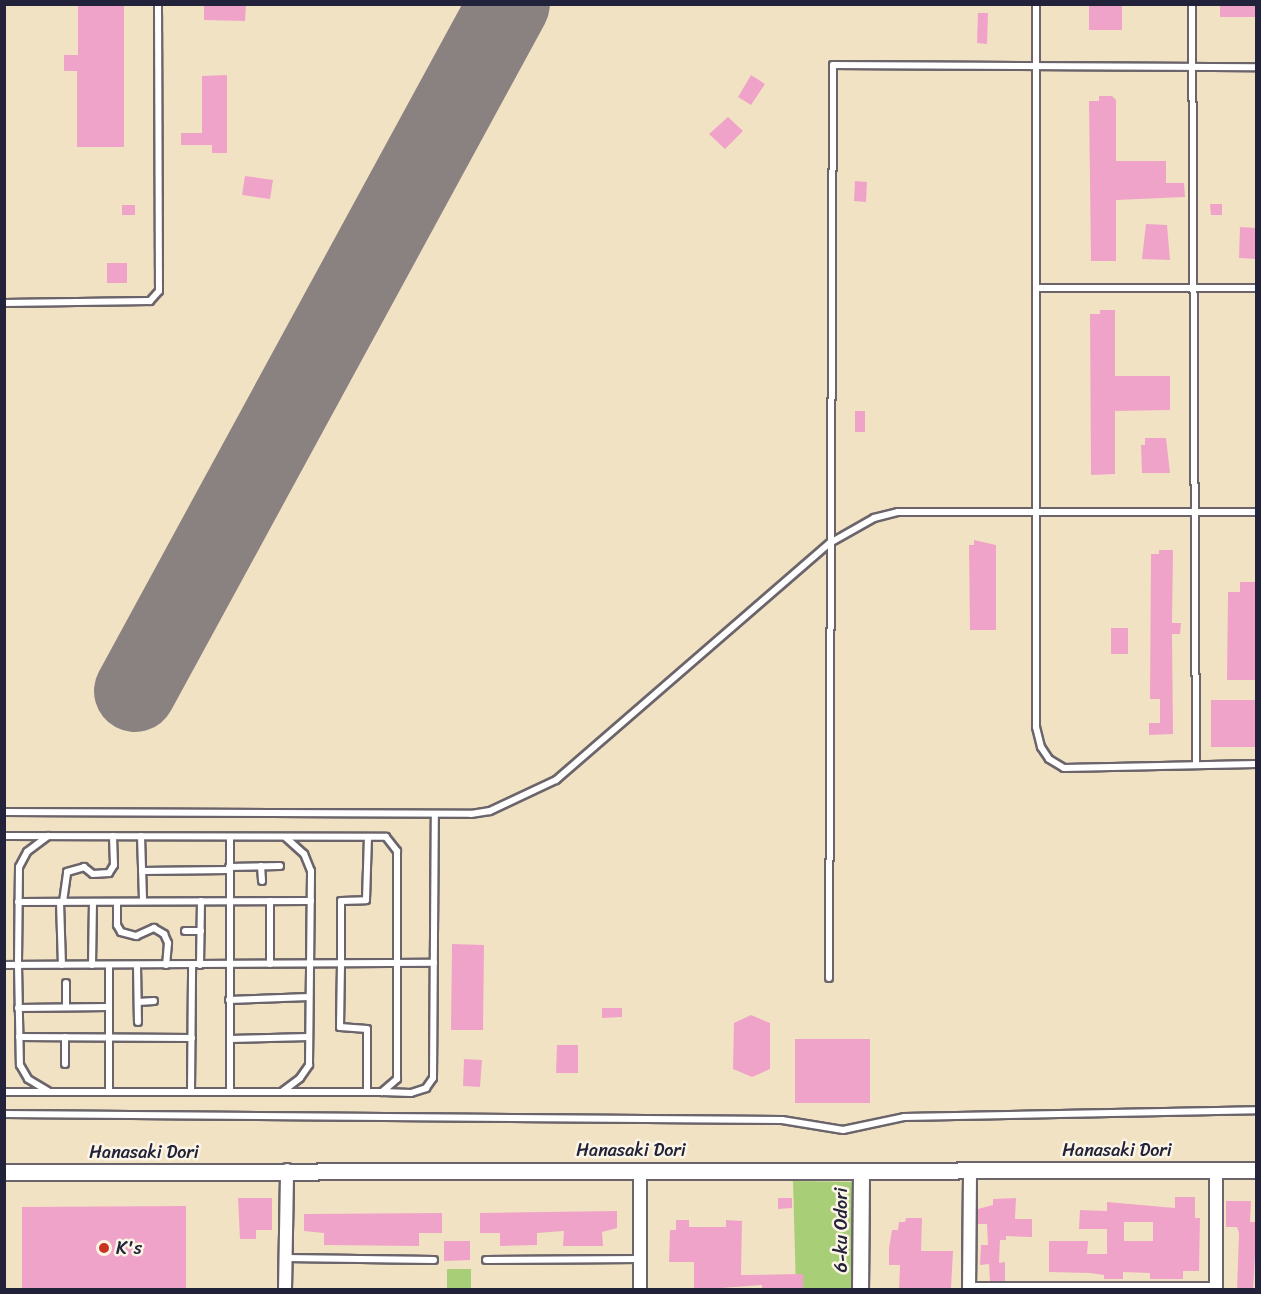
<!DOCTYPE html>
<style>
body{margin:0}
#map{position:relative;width:1261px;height:1294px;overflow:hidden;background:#f2e2c4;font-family:Sriracha,sans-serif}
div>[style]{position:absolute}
.green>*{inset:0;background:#a9ce78}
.runway>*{height:82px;margin:-41px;padding:0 41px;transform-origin:41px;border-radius:41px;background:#8a8280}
.building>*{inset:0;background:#f0a3c8}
.roads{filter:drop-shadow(2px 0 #6b656b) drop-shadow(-2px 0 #6b656b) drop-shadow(0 2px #6b656b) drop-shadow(0 -2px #6b656b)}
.service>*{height:6px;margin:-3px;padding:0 3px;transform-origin:3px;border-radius:3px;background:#fff}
.minor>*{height:12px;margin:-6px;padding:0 6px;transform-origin:6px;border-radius:6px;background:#fff}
.tertiary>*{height:15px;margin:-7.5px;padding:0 7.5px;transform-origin:7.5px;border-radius:7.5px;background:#fff}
.dots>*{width:16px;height:16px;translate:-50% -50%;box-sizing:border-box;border:3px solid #fcf5e5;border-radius:50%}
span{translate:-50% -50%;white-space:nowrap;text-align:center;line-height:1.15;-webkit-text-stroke:5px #fcf5e5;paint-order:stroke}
.street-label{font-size:18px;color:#22223b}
.poi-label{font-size:18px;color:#22223b}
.left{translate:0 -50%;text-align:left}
.frame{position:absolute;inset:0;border:6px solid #22223b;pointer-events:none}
</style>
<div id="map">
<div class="green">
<div style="clip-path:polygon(793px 1181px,861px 1182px,860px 1289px,796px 1289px)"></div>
<div style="clip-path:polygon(447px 1269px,471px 1269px,471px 1289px,447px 1289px)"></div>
</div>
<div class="runway">
<div style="left:135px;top:691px;width:782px;rotate:-61.44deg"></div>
</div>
<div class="building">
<div style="clip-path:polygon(78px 4px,124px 4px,124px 147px,77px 147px,77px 71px,64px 71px,64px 55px,78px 55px)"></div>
<div style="clip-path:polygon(204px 4px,246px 4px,245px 21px,204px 20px)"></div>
<div style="clip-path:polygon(1089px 4px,1122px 4px,1122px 30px,1089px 30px)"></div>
<div style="clip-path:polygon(1220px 4px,1257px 4px,1257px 17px,1220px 17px)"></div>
<div style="clip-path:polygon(978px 13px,988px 13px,987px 44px,977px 43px)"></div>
<div style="clip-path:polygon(227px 75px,227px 153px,212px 153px,212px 145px,181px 145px,181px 133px,202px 133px,202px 76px)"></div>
<div style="clip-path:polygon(751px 75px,765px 84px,751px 105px,738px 97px)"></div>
<div style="clip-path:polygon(1099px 96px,1112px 96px,1116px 100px,1116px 161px,1166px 161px,1166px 183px,1184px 183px,1185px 197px,1116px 200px,1116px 261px,1091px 261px,1089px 101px,1099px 101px)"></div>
<div style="clip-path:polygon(728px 117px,743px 131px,725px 149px,709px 134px)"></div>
<div style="clip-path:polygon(245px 176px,273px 180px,270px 199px,242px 195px)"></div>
<div style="clip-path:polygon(855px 181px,867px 182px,866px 202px,854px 201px)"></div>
<div style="clip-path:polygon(1210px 204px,1222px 204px,1222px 215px,1211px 215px)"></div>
<div style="clip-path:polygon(122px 205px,135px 205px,135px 215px,122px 215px)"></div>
<div style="clip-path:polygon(1146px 224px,1167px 225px,1170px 260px,1142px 259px)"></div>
<div style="clip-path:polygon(1240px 227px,1257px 228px,1257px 259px,1239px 258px)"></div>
<div style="clip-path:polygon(107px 263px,127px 263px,127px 283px,107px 283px)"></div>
<div style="clip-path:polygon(1100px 310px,1115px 310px,1115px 376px,1170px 376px,1170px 410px,1115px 411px,1115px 474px,1091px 475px,1090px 314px,1100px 314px)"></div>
<div style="clip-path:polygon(855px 411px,865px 411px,865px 432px,855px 432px)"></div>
<div style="clip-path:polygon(1145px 438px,1166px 438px,1170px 473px,1142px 473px,1141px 445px,1145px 445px)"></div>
<div style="clip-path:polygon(974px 540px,996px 545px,996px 630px,970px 630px,969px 545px,974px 545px)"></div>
<div style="clip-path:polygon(1159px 550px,1173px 550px,1172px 623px,1181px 623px,1180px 634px,1172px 634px,1173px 734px,1149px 735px,1149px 723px,1160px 723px,1160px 699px,1150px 699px,1151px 554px,1159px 554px)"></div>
<div style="clip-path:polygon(1240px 582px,1257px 582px,1257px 680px,1227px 680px,1228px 592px,1240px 592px)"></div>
<div style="clip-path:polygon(1111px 628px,1128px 628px,1128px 654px,1111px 654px)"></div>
<div style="clip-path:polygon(1211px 700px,1257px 700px,1257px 747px,1211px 747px)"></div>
<div style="clip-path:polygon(452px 944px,484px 945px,483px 1030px,451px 1030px)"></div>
<div style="clip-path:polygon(602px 1008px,622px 1008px,622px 1017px,602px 1018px)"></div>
<div style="clip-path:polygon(751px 1015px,770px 1023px,770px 1069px,752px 1077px,733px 1069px,734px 1023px)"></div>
<div style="clip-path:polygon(795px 1039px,870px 1039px,870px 1103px,795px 1103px)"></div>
<div style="clip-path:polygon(557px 1045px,578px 1045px,578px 1073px,556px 1073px)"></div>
<div style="clip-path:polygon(464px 1059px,482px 1060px,480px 1087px,463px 1086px)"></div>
<div style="clip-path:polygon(evenodd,1175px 1197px,1195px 1197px,1195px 1218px,1200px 1218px,1199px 1271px,1183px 1271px,1183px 1279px,1150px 1279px,1150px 1273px,1123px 1272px,1123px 1279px,1104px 1279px,1104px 1275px,1090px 1273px,1049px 1272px,1049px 1241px,1088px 1241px,1087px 1254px,1107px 1254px,1107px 1229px,1079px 1229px,1080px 1210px,1107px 1211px,1107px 1202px,1175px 1208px,1175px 1197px,1124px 1222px,1153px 1222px,1153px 1241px,1124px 1241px,1124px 1222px)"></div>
<div style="clip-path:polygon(238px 1198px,272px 1198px,272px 1230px,256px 1230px,256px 1239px,240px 1239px)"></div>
<div style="clip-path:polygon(778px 1198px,792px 1198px,792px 1208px,778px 1209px)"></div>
<div style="clip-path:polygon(1016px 1198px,1015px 1219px,1032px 1219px,1032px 1237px,1006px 1236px,1006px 1240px,1000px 1240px,999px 1263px,1005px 1262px,1005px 1281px,990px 1281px,989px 1264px,980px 1265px,981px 1245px,988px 1245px,987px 1224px,978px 1224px,978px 1209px,993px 1205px,993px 1199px)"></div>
<div style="clip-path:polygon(1226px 1201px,1251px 1201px,1250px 1222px,1257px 1222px,1253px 1290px,1237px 1290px,1239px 1233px,1237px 1227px,1226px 1227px)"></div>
<div style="clip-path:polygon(186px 1206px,186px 1290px,22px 1290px,22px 1207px)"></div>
<div style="clip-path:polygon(617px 1211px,617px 1228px,602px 1232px,603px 1246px,563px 1246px,564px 1231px,537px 1233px,537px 1245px,500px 1246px,500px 1233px,480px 1233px,480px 1213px)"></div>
<div style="clip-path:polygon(442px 1213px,442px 1233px,419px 1233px,419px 1246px,324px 1245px,324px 1233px,304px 1231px,304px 1214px)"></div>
<div style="clip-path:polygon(906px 1218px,922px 1218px,921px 1251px,953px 1251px,951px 1288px,899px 1290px,900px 1265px,889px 1265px,889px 1248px,892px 1230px,898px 1230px,899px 1222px,905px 1222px)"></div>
<div style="clip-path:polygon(676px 1220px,689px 1220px,689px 1227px,726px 1227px,726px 1220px,742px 1221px,741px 1275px,803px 1274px,803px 1290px,762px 1290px,762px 1285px,694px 1290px,694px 1262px,669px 1262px,670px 1230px,676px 1230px)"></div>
<div style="clip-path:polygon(444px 1241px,470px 1241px,470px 1260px,444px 1261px)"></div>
</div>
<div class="roads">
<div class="service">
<div style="left:1036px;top:4px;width:723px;rotate:90deg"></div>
<div style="left:1036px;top:727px;width:21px;rotate:76deg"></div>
<div style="left:1041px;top:747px;width:14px;rotate:56deg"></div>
<div style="left:1049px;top:759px;width:17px;rotate:31deg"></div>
<div style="left:1064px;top:768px;width:192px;rotate:-1.2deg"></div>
<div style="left:1192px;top:4px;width:760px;rotate:89.7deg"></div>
<div style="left:1036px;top:288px;width:220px"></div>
<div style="left:4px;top:303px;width:146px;rotate:-0.8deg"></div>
<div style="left:150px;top:301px;width:13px;rotate:-48deg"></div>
<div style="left:159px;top:291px;width:287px;rotate:-90.2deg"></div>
<div style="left:4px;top:812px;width:467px;rotate:0.2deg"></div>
<div style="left:471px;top:814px;width:19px;rotate:-9deg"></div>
<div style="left:490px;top:811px;width:73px;rotate:-25.2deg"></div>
<div style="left:556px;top:780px;width:362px;rotate:-40.9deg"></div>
<div style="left:830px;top:543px;width:51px;rotate:-29.6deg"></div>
<div style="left:874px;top:518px;width:25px;rotate:-14deg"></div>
<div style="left:898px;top:512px;width:358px"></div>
<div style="left:4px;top:836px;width:382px;rotate:0.1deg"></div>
<div style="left:386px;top:837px;width:18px;rotate:52deg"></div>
<div style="left:397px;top:851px;width:228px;rotate:90deg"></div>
<div style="left:397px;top:1079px;width:20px;rotate:139deg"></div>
<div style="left:382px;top:1092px;width:378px;rotate:180deg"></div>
<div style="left:48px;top:836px;width:26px;rotate:143deg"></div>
<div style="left:27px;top:852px;width:17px;rotate:118deg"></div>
<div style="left:19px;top:867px;width:98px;rotate:90.6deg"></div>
<div style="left:18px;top:965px;width:100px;rotate:88.9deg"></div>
<div style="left:20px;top:1065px;width:16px;rotate:60deg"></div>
<div style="left:28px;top:1079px;width:23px;rotate:31deg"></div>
<div style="left:141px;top:836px;width:65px;rotate:88.2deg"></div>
<div style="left:230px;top:837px;width:254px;rotate:90deg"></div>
<div style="left:261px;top:866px;width:15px;rotate:86deg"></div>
<div style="left:229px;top:867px;width:51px;rotate:-1.1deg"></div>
<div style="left:142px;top:871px;width:87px;rotate:-0.7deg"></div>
<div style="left:18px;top:902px;width:293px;rotate:-0.2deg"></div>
<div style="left:60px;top:902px;width:63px;rotate:88.2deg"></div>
<div style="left:63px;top:902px;width:30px;rotate:-82deg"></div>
<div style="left:67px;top:872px;width:18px;rotate:-16deg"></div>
<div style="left:84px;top:867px;width:11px;rotate:38deg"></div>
<div style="left:93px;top:874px;width:16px;rotate:-4deg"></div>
<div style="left:109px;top:873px;width:9px;rotate:-58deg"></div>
<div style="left:114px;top:865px;width:29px;rotate:-92deg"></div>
<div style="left:117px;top:902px;width:23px;rotate:90deg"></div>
<div style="left:117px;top:925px;width:8px;rotate:60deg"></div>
<div style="left:121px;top:932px;width:16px;rotate:15deg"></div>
<div style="left:136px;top:936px;width:20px;rotate:-24deg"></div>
<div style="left:154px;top:928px;width:12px;rotate:31deg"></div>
<div style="left:164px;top:934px;width:10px;rotate:66deg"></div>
<div style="left:168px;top:943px;width:22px;rotate:95deg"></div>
<div style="left:185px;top:931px;width:16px"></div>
<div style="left:270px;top:964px;width:63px;rotate:-90deg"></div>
<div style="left:4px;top:965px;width:430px;rotate:-0.3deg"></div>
<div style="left:92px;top:965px;width:63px;rotate:-89.1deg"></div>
<div style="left:200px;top:965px;width:64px;rotate:-89.1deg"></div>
<div style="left:137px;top:966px;width:56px;rotate:89deg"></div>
<div style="left:829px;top:978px;width:913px;rotate:-89.75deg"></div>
<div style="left:833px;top:65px;width:423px;rotate:0.3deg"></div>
<div style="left:66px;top:983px;width:24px;rotate:90deg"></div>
<div style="left:229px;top:1000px;width:80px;rotate:-2.1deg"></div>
<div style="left:138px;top:1002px;width:16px;rotate:-4deg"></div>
<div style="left:18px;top:1008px;width:91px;rotate:-0.6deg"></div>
<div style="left:19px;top:1037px;width:173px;rotate:0.3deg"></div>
<div style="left:230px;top:1039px;width:79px;rotate:-1.5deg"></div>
<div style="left:65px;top:1064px;width:27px;rotate:-90deg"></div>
<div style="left:109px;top:1091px;width:126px;rotate:-90deg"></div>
<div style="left:191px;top:1091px;width:126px;rotate:-89.5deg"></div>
<div style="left:283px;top:1091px;width:21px;rotate:-37deg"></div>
<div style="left:300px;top:1078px;width:16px;rotate:-55deg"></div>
<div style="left:309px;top:1065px;width:194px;rotate:-89.4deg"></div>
<div style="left:311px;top:871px;width:18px;rotate:-112deg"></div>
<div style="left:304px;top:854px;width:25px;rotate:-138deg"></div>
<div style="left:367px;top:1091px;width:62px;rotate:-90deg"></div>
<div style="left:367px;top:1029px;width:27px;rotate:-176deg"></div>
<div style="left:340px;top:1027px;width:63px;rotate:-89.1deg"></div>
<div style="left:341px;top:964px;width:63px;rotate:-90deg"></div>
<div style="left:341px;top:901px;width:25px;rotate:-2deg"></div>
<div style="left:366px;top:900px;width:63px;rotate:-88.2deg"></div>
<div style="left:383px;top:1092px;width:28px;rotate:2deg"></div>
<div style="left:411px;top:1093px;width:16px;rotate:-18deg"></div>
<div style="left:426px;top:1088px;width:12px;rotate:-55deg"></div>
<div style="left:433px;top:1078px;width:264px;rotate:-89.6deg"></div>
<div style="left:4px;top:1114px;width:778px;rotate:0.44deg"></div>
<div style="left:782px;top:1120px;width:62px;rotate:9.3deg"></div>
<div style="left:843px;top:1130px;width:62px;rotate:-12deg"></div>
<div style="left:904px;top:1117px;width:352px;rotate:-1.1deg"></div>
<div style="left:286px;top:1258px;width:148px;rotate:0.8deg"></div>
<div style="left:486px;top:1260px;width:153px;rotate:-0.4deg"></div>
</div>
<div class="minor">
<div style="left:969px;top:1289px;width:247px"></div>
<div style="left:285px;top:1290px;width:120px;rotate:-89deg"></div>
<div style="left:640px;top:1290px;width:120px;rotate:-90deg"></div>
<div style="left:969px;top:1290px;width:120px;rotate:-89.5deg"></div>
<div style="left:1216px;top:1290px;width:120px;rotate:-90deg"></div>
</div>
<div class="tertiary">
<div style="left:4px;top:1172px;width:1252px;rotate:-0.09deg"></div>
<div style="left:860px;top:1290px;width:119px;rotate:-89.5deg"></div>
</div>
</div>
<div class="dots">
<div style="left:104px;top:1248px;background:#c8321e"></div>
</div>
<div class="street-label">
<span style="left:631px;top:1150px">Hanasaki Dori</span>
<span style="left:1117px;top:1150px">Hanasaki Dori</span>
<span style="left:144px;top:1152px">Hanasaki Dori</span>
<span style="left:841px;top:1230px;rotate:-90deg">6-ku Odori</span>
</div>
<div class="poi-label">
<span class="left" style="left:116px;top:1248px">K's</span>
</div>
<div class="frame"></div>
</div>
